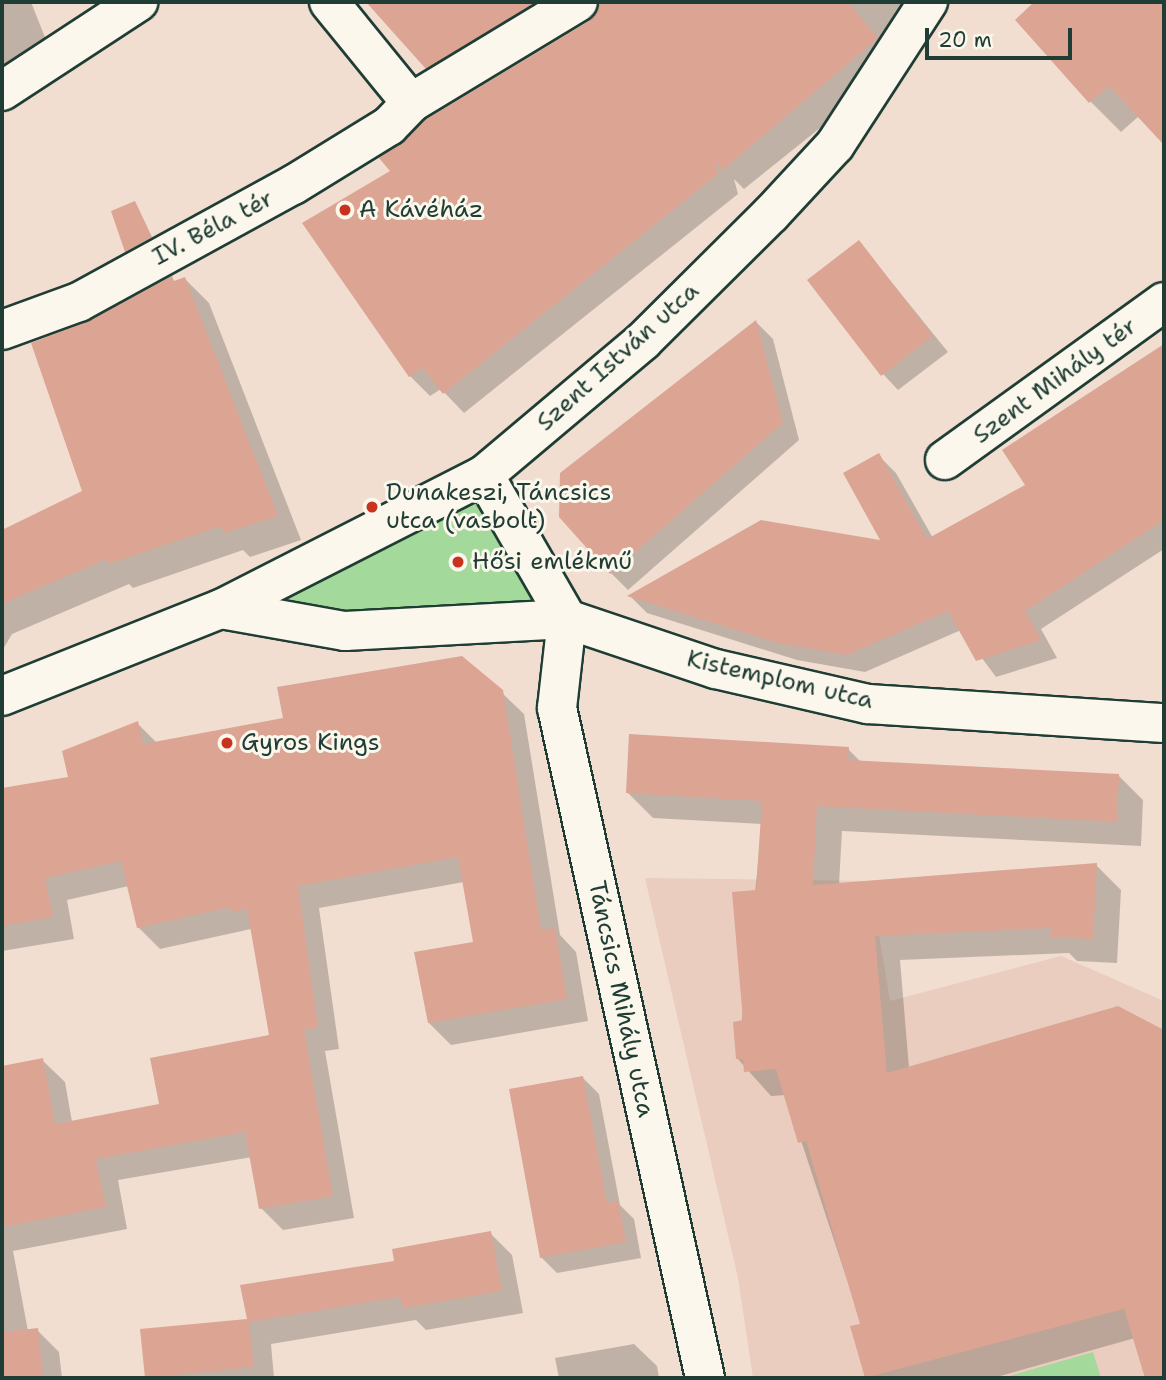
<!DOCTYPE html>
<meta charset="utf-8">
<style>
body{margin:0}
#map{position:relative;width:1166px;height:1380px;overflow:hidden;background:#f1ded1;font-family:"Shantell Sans",sans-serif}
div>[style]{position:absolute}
.built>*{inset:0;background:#eacdbe}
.green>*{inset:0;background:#a4d99c}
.shadow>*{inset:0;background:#0003}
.building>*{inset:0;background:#dba493}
.roads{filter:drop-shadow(2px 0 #1f3d34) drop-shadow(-2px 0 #1f3d34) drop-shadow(0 2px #1f3d34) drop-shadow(0 -2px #1f3d34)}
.minor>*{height:38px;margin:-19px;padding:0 19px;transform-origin:19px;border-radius:19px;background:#fbf7ec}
.dots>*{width:19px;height:19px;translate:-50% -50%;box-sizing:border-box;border:4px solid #fbf7ec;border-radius:50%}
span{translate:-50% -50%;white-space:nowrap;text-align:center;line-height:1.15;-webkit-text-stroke:6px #fbf7ec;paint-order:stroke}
.poi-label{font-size:24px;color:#1f3d34}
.left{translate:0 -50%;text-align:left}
.street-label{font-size:24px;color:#1f3d34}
.frame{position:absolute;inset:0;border:4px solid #1f3d34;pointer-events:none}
.scale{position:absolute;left:925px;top:28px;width:147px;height:32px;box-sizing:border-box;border:4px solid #1f3d34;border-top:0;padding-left:9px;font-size:21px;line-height:24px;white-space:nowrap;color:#1f3d34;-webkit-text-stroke:5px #fbf7ec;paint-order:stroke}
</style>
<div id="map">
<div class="built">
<div style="clip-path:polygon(645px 878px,870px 881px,890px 1001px,1061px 956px,1164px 1001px,1164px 1378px,753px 1378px,738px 1278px)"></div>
</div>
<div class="green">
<div style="clip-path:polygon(484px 475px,567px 619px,221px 609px)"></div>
<div style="clip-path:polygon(1093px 1352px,1101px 1378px,1002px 1378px)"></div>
</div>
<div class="shadow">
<div style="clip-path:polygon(2px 2px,31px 2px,50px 50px,2px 95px)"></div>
<div style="clip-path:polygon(368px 2px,935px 2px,890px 72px,744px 189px,734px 179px,738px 194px,464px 413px,441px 389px,430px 396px,410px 376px,392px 171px,590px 22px,599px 3px,588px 3px,447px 88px)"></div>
<div style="clip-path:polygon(1037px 2px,1164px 2px,1164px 142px,1139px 116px,1121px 132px,1091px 102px,1018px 20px)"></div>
<div style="clip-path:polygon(859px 242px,948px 352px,898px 390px,883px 374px)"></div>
<div style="clip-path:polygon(185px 279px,209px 303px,301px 540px,250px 557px,243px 550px,133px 588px,129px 584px,12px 634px,2px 651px,2px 532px,85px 492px,90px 323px)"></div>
<div style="clip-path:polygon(756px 322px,773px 339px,799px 440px,628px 590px,611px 573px)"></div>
<div style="clip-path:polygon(1164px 351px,1164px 549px,1041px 629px,1057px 658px,996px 677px,961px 630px,865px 672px,797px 660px,647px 613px,630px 596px,884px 542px,878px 455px,896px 473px,933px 538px,1028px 485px,1005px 451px)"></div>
<div style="clip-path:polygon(501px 692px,524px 714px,560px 935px,576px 952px,588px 1021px,451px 1045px,429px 1023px,475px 943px,464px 882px,319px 908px,339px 1049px,325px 1051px,354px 1218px,283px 1230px,261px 1208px,252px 1157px,118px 1180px,127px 1229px,13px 1251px,28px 1331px,37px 1330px,59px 1352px,62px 1378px,2px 1378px,2px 1067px,42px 1060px,65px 1082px,72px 1122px,161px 1106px,271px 1037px,251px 929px,160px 949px,138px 927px,129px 886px,67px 900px,74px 939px,2px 951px,2px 790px,70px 778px,137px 723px,157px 743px)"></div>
<div style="clip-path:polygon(848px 749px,861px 762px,1118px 775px,1143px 800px,1141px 846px,842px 831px,839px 885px,1096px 865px,1121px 890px,1117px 963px,1077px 961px,1069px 953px,900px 960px,909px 1068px,1118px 1008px,1164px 1032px,1164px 1378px,1139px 1355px,1135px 1338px,993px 1378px,867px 1378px,852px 1328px,862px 1325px,786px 1095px,771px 1096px,738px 1059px,762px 824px,653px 818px,628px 793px)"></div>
<div style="clip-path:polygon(583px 1078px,599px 1094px,620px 1205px,634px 1219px,641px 1258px,557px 1273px,541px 1257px)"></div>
<div style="clip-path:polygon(490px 1233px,512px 1255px,523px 1313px,426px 1330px,416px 1320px,271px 1344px,274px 1378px,147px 1378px,142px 1331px,249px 1321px)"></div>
<div style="clip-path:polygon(634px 1344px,657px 1366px,659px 1378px,559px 1378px,555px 1358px)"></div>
</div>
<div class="building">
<div style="clip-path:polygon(366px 2px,536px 2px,426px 69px)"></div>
<div style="clip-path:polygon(600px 2px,848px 2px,878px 38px,723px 170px,715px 161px,718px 174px,443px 394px,423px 368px,409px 377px,302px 223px,390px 171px,379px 158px,425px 120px,589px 21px)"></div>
<div style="clip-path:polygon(1034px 2px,1164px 2px,1164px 145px,1109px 86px,1089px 103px,1015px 20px)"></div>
<div style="clip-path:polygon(135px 201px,152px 237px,125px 252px,111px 211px)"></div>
<div style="clip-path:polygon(859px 240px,933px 336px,881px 376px,807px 280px)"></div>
<div style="clip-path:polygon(172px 276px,174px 281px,185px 277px,278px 516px,224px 533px,221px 526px,108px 564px,106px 559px,2px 604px,2px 530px,82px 491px,31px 343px,89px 321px)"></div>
<div style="clip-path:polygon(756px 320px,783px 423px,610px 574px,559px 517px,560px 473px)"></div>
<div style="clip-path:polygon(1164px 344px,1164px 520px,1025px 611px,1041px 640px,976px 661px,948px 611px,847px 655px,778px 643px,627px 596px,761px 520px,880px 540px,843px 473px,879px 453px,927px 539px,1025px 485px,1002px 450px)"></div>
<div style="clip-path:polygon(462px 656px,503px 690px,541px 930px,555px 928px,567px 999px,428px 1023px,414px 952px,473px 942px,458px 857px,298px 886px,318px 1027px,304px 1030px,333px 1196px,259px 1209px,245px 1132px,96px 1159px,106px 1207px,2px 1227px,2px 1066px,43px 1058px,55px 1124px,159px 1104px,150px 1058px,269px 1035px,247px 909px,231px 912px,230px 907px,137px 928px,121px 861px,45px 878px,53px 917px,2px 926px,2px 788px,68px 777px,62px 751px,138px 721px,143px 744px,283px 718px,277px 687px)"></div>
<div style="clip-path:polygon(629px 734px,849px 747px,848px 760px,1119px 774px,1117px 822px,817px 806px,813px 885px,1097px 863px,1093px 939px,1050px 937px,1051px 928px,875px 936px,887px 1073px,1118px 1006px,1164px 1030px,1164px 1378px,1145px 1378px,1124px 1309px,865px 1378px,850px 1326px,860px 1324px,806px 1141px,798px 1143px,776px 1069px,744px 1072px,743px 1059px,736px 1059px,733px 1022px,743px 1020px,732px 892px,756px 890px,762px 801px,626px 793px)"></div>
<div style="clip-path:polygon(583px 1076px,607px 1203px,618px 1201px,626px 1242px,540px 1258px,509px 1089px)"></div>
<div style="clip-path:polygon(491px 1231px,502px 1291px,403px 1308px,400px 1297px,249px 1322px,254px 1367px,145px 1378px,140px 1329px,247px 1319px,240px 1285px,394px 1261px,392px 1249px)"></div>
<div style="clip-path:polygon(38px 1328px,43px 1378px,2px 1378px,2px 1332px)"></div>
</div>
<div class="roads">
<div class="minor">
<div style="left:329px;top:2px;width:130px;rotate:50.9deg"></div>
<div style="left:2px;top:91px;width:163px;rotate:-33.2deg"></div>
<div style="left:2px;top:330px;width:82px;rotate:-20deg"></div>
<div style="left:79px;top:302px;width:244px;rotate:-28.7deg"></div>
<div style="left:293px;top:185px;width:113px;rotate:-31.6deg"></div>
<div style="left:389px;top:126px;width:32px;rotate:-46deg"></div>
<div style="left:411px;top:103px;width:195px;rotate:-31.2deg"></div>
<div style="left:945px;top:460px;width:270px;rotate:-35.8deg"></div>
<div style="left:484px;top:475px;width:166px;rotate:60deg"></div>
<div style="left:567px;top:619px;width:157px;rotate:18.6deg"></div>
<div style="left:716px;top:669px;width:156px;rotate:13deg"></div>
<div style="left:868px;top:704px;width:297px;rotate:3.7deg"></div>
<div style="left:221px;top:609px;width:126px;rotate:10.1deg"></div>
<div style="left:345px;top:631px;width:222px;rotate:-3.1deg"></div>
<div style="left:567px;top:619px;width:90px;rotate:96.4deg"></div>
<div style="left:557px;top:708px;width:686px;rotate:77.54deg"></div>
<div style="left:2px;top:696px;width:236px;rotate:-21.7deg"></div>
<div style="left:221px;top:609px;width:295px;rotate:-27deg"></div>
<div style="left:484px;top:475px;width:208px;rotate:-40.1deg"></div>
<div style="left:643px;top:341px;width:180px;rotate:-44.8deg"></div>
<div style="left:771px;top:214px;width:94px;rotate:-47.2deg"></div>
<div style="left:835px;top:145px;width:171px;rotate:-57deg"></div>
</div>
</div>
<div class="dots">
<div style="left:345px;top:210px;background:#c8321e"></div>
<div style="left:372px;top:507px;background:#c8321e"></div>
<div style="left:458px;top:562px;background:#c8321e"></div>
<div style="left:227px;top:743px;background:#c8321e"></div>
</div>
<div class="poi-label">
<span class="left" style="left:359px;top:210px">A Kávéház</span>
<span class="left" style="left:386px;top:507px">Dunakeszi, Táncsics<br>utca (vasbolt)</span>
<span class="left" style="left:472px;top:562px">Hősi emlékmű</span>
<span class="left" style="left:241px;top:743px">Gyros Kings</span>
</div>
<div class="street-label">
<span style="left:213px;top:228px;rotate:-28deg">IV. Béla tér</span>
<span style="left:618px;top:357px;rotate:-42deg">Szent István utca</span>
<span style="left:1055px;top:381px;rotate:-36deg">Szent Mihály tér</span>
<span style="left:780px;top:680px;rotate:13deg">Kistemplom utca</span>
<span style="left:621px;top:999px;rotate:78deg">Táncsics Mihály utca</span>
</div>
<div class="frame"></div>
<div class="scale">20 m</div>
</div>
